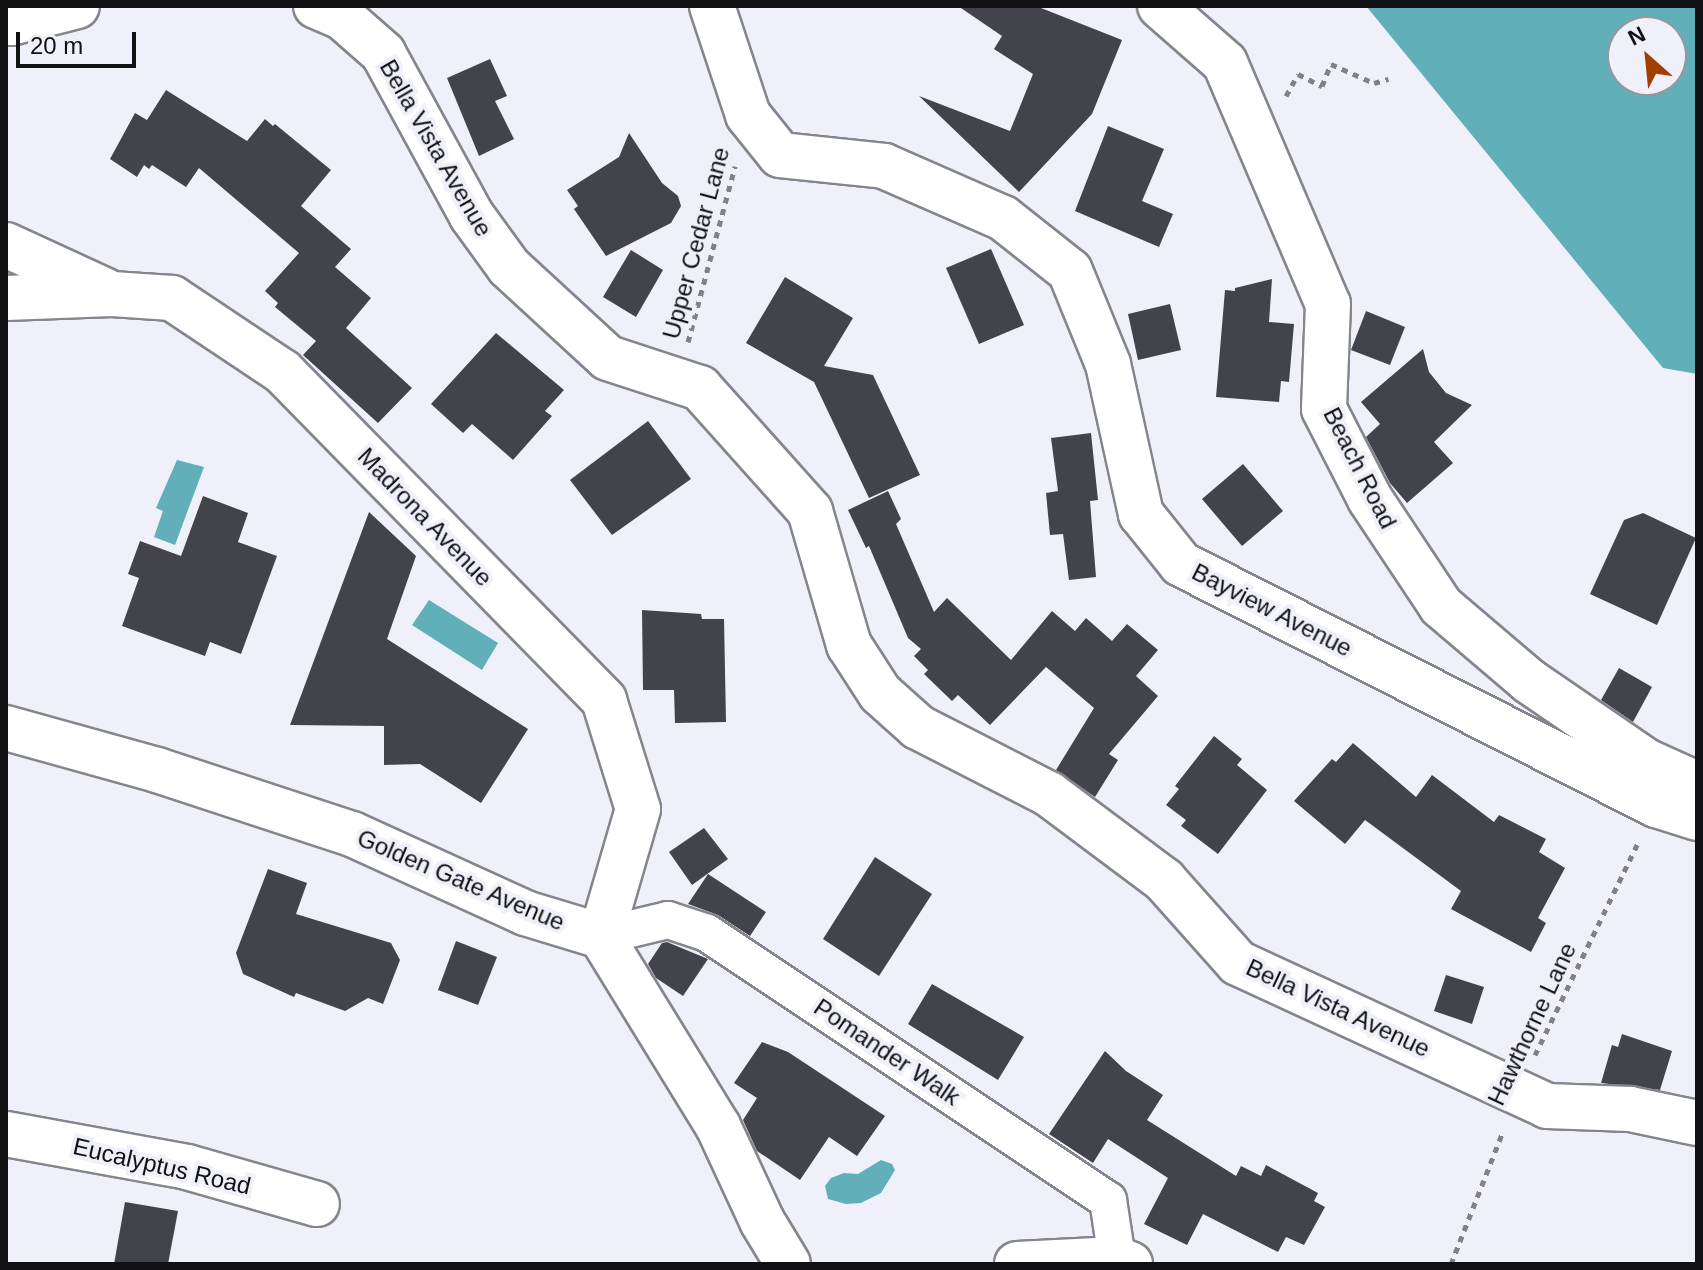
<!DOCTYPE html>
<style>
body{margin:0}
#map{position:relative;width:1703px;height:1270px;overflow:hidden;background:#eff0f9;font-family:Arial,sans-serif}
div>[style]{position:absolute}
.water>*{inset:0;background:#61afb9}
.building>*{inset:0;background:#43444b}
.path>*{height:5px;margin-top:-2.5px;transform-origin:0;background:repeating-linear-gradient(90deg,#808086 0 6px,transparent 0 12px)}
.roads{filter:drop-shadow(2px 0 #84858d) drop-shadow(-2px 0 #84858d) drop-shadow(0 2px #84858d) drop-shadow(0 -2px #84858d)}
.pedestrian>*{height:36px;margin:-18px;padding:0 18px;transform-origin:18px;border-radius:18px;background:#fff}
.minor>*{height:44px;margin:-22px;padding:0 22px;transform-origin:22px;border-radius:22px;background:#fff}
span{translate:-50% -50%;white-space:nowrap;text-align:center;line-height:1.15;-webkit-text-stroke:8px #eff0f9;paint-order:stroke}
.street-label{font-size:24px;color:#111114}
.frame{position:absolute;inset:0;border:8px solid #111114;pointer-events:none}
.north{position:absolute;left:1607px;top:16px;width:80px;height:80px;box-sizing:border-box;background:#eff0f9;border:2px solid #96979d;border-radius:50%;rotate:333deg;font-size:22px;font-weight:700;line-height:32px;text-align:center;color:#111114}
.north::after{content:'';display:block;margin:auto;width:28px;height:36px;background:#a13e03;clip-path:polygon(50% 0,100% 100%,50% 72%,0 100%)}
.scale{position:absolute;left:16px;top:32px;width:120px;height:36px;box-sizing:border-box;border:4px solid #111114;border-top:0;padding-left:10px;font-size:24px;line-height:28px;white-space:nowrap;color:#111114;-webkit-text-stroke:6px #eff0f9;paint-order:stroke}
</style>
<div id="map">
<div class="water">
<div style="clip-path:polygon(evenodd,1366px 6px,1697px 6px,1697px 374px,1663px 368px,1366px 6px,1623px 32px,1671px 32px,1671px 80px,1623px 80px,1623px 32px)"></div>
<div style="clip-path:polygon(177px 460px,204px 467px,175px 545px,154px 537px,163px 511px,156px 508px)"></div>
<div style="clip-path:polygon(429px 600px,498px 643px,482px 670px,412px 625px)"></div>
<div style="clip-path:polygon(881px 1160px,892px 1164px,895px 1170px,881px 1193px,861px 1203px,846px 1204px,828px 1199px,825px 1186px,831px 1178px,844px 1173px,858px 1174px)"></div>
</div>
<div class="building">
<div style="clip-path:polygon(958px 6px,1036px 6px,1122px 40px,1092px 114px,1019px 192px,919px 96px,1010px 131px,1033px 74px,994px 49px,1002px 36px)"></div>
<div style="clip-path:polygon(490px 59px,507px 96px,495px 101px,514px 139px,479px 156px,447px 78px)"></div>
<div style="clip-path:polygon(166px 90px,247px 141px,265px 119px,273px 126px,275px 124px,331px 170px,301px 206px,351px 249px,335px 267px,371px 298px,346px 328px,412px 388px,378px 423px,303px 355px,316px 341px,275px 307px,278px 303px,265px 291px,299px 253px,199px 168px,186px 187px,152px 165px,149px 169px,144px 165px,137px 177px,110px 159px,135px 113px,147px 120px)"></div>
<div style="clip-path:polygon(1108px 126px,1164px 149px,1142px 201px,1173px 214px,1159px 247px,1075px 211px)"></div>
<div style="clip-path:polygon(629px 133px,662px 183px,678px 196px,681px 206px,671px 223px,606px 256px,574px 209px,578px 206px,567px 190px,619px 157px)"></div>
<div style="clip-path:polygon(991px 249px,1024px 325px,979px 344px,946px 268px)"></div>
<div style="clip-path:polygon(631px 250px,663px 270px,636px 317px,603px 297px)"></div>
<div style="clip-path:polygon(785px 277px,853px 318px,824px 366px,873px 375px,920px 475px,869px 498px,814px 382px,746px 343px)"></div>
<div style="clip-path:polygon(1272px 279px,1269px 322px,1294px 324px,1289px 382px,1281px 381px,1279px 402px,1216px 397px,1225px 290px,1235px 291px,1235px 288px)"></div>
<div style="clip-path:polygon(1170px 304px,1181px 350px,1138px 360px,1128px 314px)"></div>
<div style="clip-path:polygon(1366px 311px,1405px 327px,1390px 365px,1351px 350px)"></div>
<div style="clip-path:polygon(496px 333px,564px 390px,545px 411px,552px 416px,513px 460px,472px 424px,463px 433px,431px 404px)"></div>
<div style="clip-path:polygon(1423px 349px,1429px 372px,1446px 393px,1472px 405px,1434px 442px,1453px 463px,1407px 503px,1390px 483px,1366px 437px,1380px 424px,1361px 402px)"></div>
<div style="clip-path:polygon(648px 421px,691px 479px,612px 535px,570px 480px)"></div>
<div style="clip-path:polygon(1091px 433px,1098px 500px,1090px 501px,1096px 577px,1069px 580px,1063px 534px,1050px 535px,1046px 493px,1058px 491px,1051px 438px)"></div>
<div style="clip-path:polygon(1243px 464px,1283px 511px,1242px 546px,1202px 499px)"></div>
<div style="clip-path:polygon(888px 491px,901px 519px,896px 524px,934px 612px,947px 598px,1011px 660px,1052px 611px,1075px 631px,1086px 618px,1112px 641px,1127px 624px,1158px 650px,1136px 676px,1158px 696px,1109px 754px,1118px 760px,1095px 797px,1056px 770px,1094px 708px,1046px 667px,990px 725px,958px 695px,952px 701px,924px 674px,928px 670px,914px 656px,921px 649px,908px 638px,869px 546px,866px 548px,848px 510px)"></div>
<div style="clip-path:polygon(203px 496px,248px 513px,238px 542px,277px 556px,241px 654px,210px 642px,205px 656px,122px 626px,139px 578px,128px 574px,140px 541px,181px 556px)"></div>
<div style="clip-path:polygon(369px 512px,416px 556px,387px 639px,528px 729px,481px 803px,420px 764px,384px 765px,384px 726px,290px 725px)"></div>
<div style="clip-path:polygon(1643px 513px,1696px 538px,1657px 625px,1590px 594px,1624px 520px)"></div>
<div style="clip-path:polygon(642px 610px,701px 614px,702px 619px,724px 619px,726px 722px,675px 723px,674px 690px,643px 690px)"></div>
<div style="clip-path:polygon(1619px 668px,1652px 687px,1633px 722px,1601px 700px)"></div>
<div style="clip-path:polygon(1214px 736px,1242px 759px,1237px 765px,1267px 790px,1218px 854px,1181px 826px,1186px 820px,1166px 805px,1179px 789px,1175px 786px)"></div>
<div style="clip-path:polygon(1353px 743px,1416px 797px,1432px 775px,1494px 822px,1499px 815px,1546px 839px,1539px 852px,1565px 868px,1538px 918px,1546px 923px,1531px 952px,1451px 909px,1461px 891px,1365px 820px,1345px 844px,1294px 801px,1332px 759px,1336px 762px)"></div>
<div style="clip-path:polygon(704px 828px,728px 859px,692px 885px,669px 852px)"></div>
<div style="clip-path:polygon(875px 857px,932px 894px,879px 976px,823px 939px)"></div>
<div style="clip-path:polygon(268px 869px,307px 883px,296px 914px,391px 943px,400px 960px,383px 1004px,368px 998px,345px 1011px,296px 993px,294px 997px,243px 974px,236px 953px)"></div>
<div style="clip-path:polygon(708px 874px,766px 912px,750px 936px,718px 915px,688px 904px)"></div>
<div style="clip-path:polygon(456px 941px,497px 957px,478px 1005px,438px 990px)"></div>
<div style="clip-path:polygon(667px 942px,708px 959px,683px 996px,656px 978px,648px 964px,662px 943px)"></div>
<div style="clip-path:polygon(1446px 975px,1484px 987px,1472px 1024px,1434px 1011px)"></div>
<div style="clip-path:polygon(932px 984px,1024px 1037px,998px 1080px,908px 1024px)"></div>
<div style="clip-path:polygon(1622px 1034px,1672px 1051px,1660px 1090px,1601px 1083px,1612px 1045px,1618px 1047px)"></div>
<div style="clip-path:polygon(762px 1042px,788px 1052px,885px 1116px,857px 1156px,829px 1137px,800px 1180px,757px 1151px,743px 1120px,757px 1098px,734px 1083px)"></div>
<div style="clip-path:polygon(1105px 1051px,1126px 1071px,1163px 1095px,1147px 1120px,1236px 1176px,1241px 1166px,1261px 1176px,1266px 1165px,1318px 1193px,1314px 1201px,1325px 1207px,1304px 1245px,1286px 1237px,1278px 1252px,1203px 1214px,1187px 1245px,1144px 1224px,1168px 1178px,1108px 1139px,1093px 1163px,1049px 1134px)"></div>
<div style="clip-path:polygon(125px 1202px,178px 1211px,168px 1264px,114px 1264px)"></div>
</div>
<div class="path">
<div style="left:1286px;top:96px;width:25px;rotate:-61deg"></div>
<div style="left:1298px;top:74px;width:27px;rotate:27deg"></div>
<div style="left:1322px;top:86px;width:24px;rotate:-68deg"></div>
<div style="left:1331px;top:64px;width:47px;rotate:23.8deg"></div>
<div style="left:1374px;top:83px;width:15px;rotate:-16deg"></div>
<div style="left:688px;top:342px;width:182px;rotate:-75deg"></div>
<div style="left:1535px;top:1055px;width:238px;rotate:-64.1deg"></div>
<div style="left:1451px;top:1264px;width:143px;rotate:-68.6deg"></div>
</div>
<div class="roads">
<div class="pedestrian">
<div style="left:601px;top:936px;width:69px;rotate:-13.4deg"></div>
<div style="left:668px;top:920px;width:41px;rotate:18.4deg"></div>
<div style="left:707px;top:933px;width:482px;rotate:33.7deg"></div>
<div style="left:1108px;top:1200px;width:60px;rotate:81.3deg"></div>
</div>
<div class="minor">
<div style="left:316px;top:6px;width:28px;rotate:23deg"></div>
<div style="left:342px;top:17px;width:55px;rotate:41.3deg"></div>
<div style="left:383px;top:53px;width:186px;rotate:61.4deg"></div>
<div style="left:472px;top:216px;width:63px;rotate:54deg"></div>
<div style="left:509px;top:267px;width:134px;rotate:42.6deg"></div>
<div style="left:608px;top:358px;width:97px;rotate:18.1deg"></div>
<div style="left:700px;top:388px;width:165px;rotate:48.2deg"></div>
<div style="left:810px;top:511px;width:140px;rotate:73.8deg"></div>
<div style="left:849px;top:645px;width:57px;rotate:57.1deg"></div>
<div style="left:880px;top:693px;width:51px;rotate:41.8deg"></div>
<div style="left:918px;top:727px;width:147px;rotate:27.1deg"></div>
<div style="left:1049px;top:794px;width:144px;rotate:36.8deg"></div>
<div style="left:1164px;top:880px;width:111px;rotate:48.3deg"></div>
<div style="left:1238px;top:963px;width:340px;rotate:24.8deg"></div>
<div style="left:1547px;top:1106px;width:83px;rotate:2.1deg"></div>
<div style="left:1630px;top:1109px;width:68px;rotate:11.8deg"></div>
<div style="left:712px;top:6px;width:115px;rotate:71.7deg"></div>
<div style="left:748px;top:115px;width:51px;rotate:51.3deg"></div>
<div style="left:780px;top:155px;width:105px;rotate:6deg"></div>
<div style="left:884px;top:166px;width:130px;rotate:23.6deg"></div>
<div style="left:1003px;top:218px;width:85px;rotate:38.3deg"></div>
<div style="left:1070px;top:271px;width:100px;rotate:67.8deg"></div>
<div style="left:1108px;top:364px;width:154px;rotate:77.6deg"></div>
<div style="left:1141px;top:514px;width:64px;rotate:51.3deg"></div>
<div style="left:1181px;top:564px;width:533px;rotate:26.9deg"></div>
<div style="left:1656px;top:805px;width:43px;rotate:17.6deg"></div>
<div style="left:1160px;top:6px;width:86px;rotate:41.2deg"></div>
<div style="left:1225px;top:63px;width:262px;rotate:66.9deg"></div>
<div style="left:1328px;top:304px;width:105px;rotate:92.2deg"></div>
<div style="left:1324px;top:409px;width:101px;rotate:62.9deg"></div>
<div style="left:1370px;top:499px;width:128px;rotate:56.4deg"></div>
<div style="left:1441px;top:606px;width:116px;rotate:40.4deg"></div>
<div style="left:1529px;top:681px;width:142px;rotate:34.4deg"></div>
<div style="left:1646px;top:761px;width:56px;rotate:24.3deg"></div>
<div style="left:6px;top:20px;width:6px;rotate:31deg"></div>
<div style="left:11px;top:23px;width:68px;rotate:-14.4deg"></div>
<div style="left:6px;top:245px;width:110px;rotate:24.7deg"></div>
<div style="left:6px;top:298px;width:106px;rotate:-2.2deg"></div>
<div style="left:112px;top:294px;width:60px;rotate:3.8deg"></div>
<div style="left:172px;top:298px;width:133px;rotate:33.7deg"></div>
<div style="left:283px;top:372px;width:459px;rotate:45.6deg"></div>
<div style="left:604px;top:700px;width:114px;rotate:72.7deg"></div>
<div style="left:638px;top:809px;width:132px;rotate:106.2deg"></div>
<div style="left:6px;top:728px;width:157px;rotate:15.5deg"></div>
<div style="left:157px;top:770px;width:205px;rotate:18.2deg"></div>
<div style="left:352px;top:834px;width:190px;rotate:24.5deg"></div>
<div style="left:525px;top:913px;width:79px;rotate:16.8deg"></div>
<div style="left:601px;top:936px;width:223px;rotate:58.4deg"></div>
<div style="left:718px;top:1126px;width:105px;rotate:65.1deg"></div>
<div style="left:762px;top:1221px;width:50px;rotate:58.8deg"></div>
<div style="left:6px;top:1134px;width:184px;rotate:10.3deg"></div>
<div style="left:187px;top:1167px;width:135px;rotate:15.9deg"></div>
<div style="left:1017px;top:1264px;width:100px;rotate:-2.9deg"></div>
<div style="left:1117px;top:1259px;width:14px;rotate:21deg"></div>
</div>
</div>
<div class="street-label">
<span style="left:436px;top:148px;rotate:60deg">Bella Vista Avenue</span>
<span style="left:696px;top:243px;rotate:-75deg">Upper Cedar Lane</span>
<span style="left:1360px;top:468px;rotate:63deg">Beach Road</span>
<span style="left:425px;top:517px;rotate:46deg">Madrona Avenue</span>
<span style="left:1272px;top:610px;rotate:27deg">Bayview Avenue</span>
<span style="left:461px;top:880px;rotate:23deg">Golden Gate Avenue</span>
<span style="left:1338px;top:1008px;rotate:25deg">Bella Vista Avenue</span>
<span style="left:1532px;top:1024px;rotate:-65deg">Hawthorne Lane</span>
<span style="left:887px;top:1052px;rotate:34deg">Pomander Walk</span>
<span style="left:162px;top:1166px;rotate:13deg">Eucalyptus Road</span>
</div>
<div class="frame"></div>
<div class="north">N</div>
<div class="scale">20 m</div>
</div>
